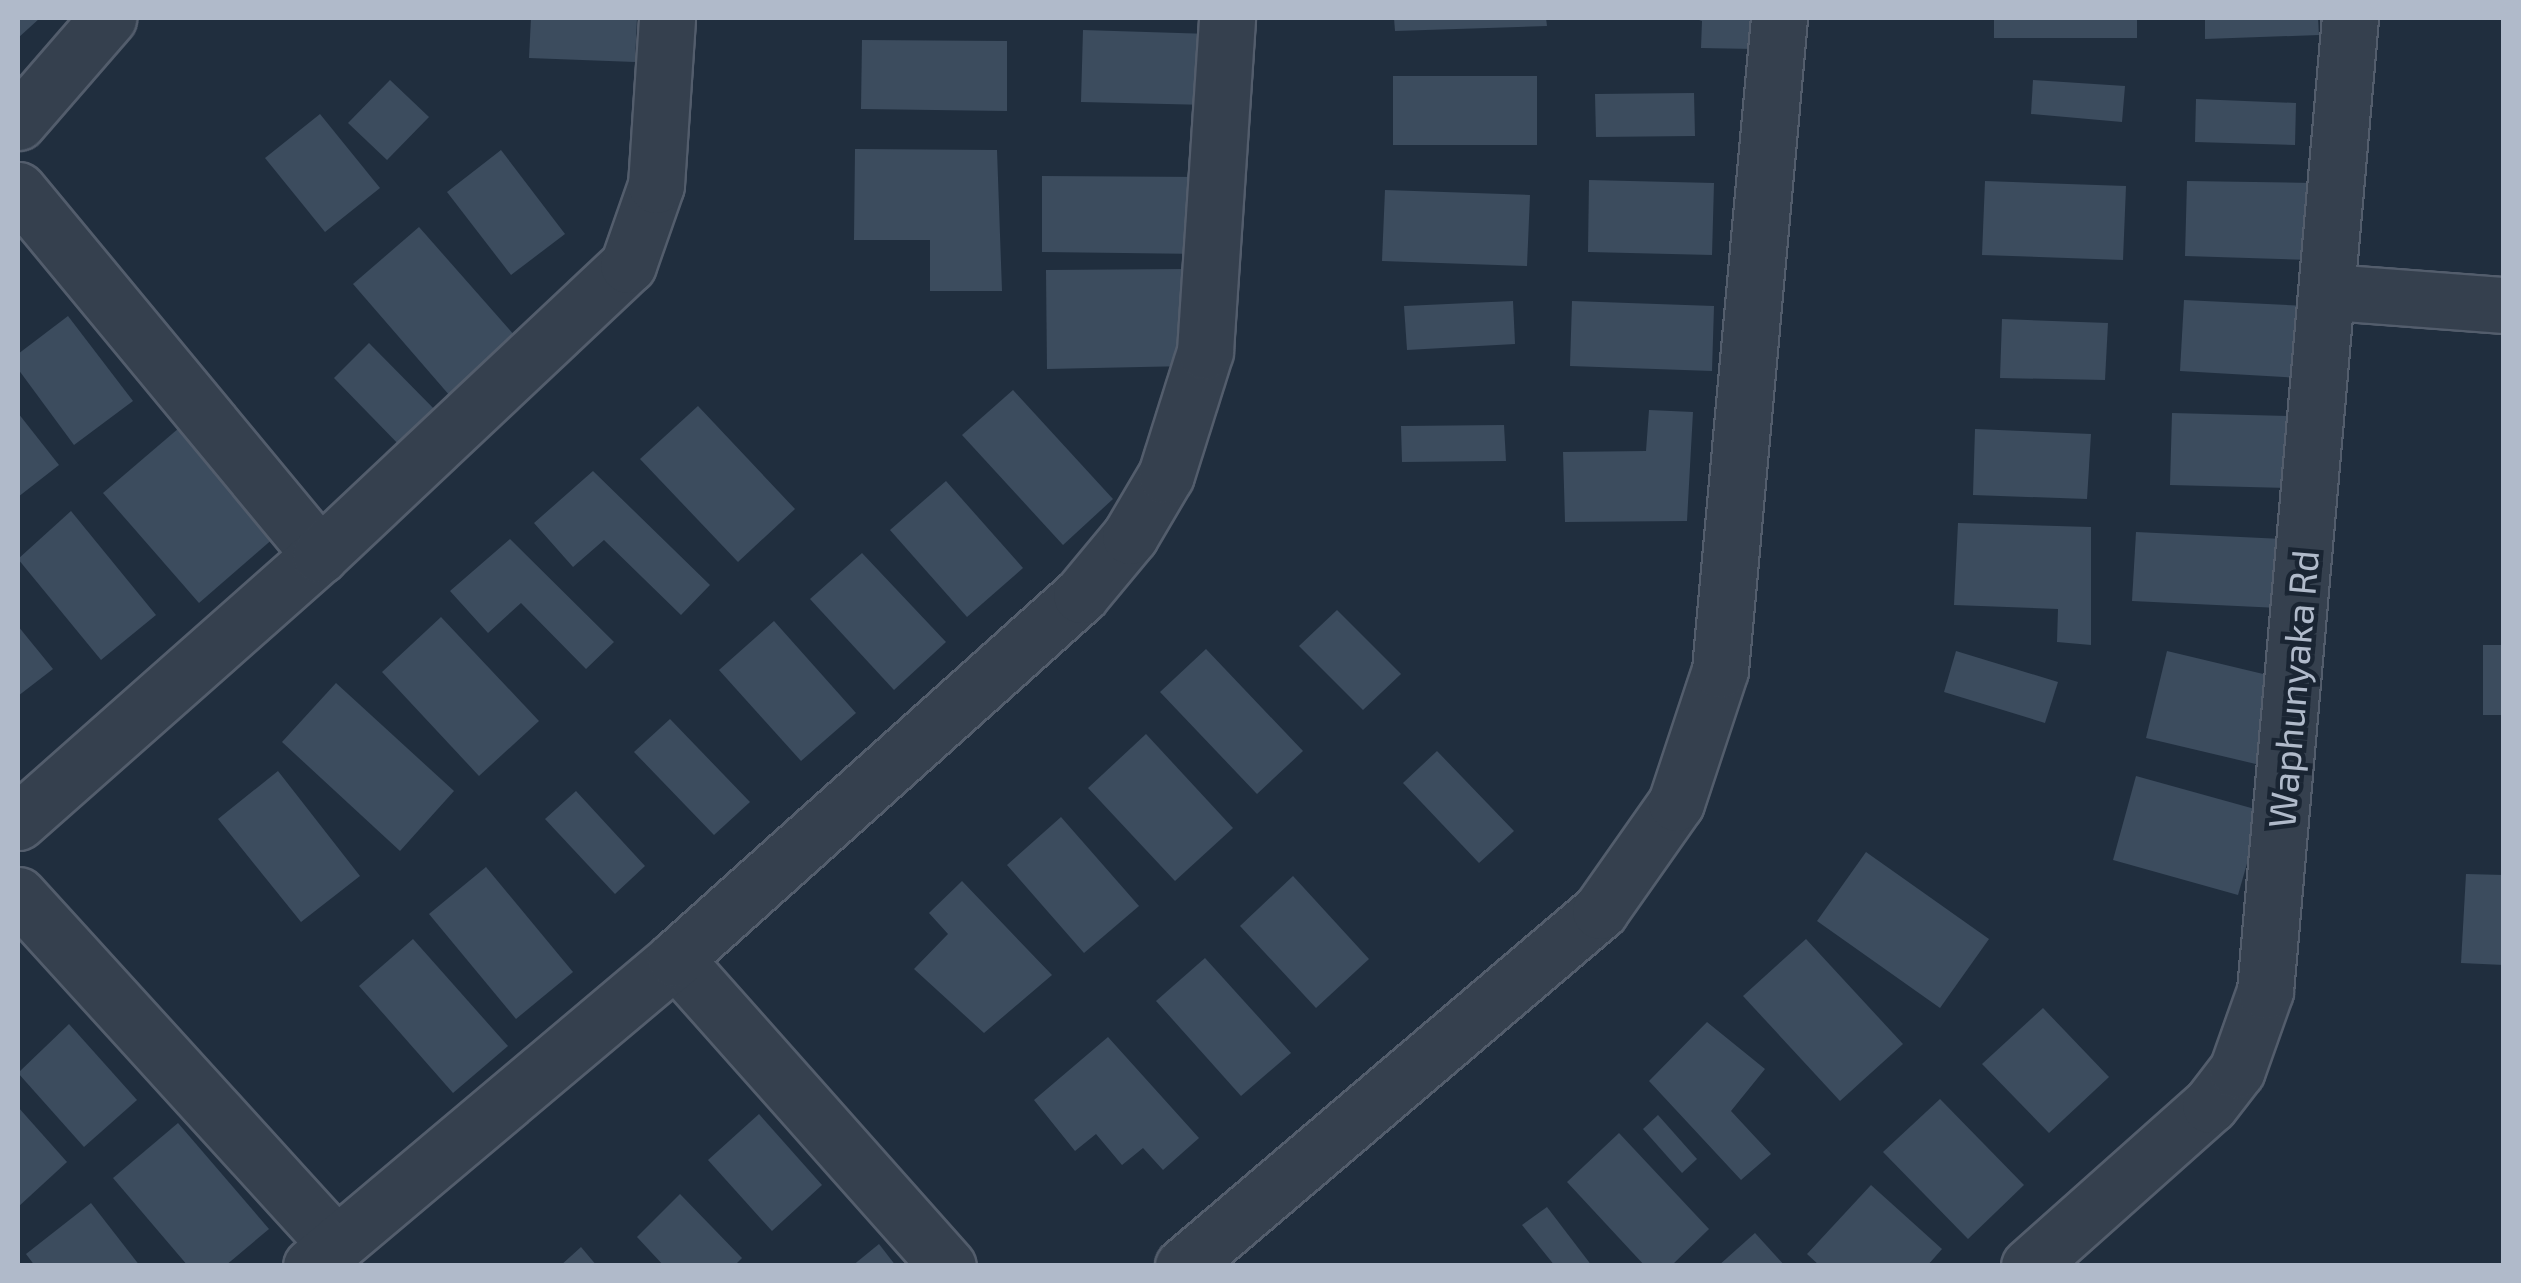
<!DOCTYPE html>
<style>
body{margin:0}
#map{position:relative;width:2521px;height:1283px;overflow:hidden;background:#202e3e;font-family:"Exo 2",sans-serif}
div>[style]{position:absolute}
.building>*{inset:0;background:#3c4c5e}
.roads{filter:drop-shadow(2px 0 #535d6c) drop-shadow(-2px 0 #535d6c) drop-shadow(0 2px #535d6c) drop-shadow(0 -2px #535d6c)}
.minor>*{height:55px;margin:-27.5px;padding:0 27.5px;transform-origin:27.5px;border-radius:27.5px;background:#35404e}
span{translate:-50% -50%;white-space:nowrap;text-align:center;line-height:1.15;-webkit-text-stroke:9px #1a2533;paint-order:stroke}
.street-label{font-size:38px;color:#b0baca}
.frame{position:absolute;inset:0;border:20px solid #b0baca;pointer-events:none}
</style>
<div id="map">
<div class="building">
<div style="clip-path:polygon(18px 18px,40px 18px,18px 38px)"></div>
<div style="clip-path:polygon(531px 18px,637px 18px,635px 62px,529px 58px)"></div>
<div style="clip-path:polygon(1394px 18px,1546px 18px,1547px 26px,1395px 31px)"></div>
<div style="clip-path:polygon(1693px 18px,1757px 18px,1754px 49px,1701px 48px,1702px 21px)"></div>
<div style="clip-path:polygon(1994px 18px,2137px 18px,2137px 38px,1994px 38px)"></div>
<div style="clip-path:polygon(2205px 18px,2318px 18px,2319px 35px,2205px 39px)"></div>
<div style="clip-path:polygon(1083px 30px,1211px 34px,1209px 105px,1081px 102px)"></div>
<div style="clip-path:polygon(862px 40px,1007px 41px,1007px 111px,861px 109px)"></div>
<div style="clip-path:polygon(1393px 76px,1537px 76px,1537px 145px,1393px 145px)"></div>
<div style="clip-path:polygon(390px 80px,429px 117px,387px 160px,348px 123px)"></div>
<div style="clip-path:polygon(2033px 80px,2125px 86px,2122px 122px,2031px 114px)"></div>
<div style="clip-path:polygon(1694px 93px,1695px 136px,1596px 137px,1595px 94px)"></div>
<div style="clip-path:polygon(2196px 99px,2296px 103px,2295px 145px,2195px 142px)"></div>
<div style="clip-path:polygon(320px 114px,380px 188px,325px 232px,265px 158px)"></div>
<div style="clip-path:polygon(855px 149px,997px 150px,1002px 291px,930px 291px,930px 240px,854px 240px)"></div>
<div style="clip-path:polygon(501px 150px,565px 234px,511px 275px,447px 192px)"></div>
<div style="clip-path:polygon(1042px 176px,1203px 177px,1203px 254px,1042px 252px)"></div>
<div style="clip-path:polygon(1589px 180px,1714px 183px,1712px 255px,1588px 252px)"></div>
<div style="clip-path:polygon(1985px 181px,2126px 186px,2123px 260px,1982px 255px)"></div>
<div style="clip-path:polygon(2187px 181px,2313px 183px,2310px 260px,2185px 256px)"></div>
<div style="clip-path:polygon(1385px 190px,1530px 195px,1527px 266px,1382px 261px)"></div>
<div style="clip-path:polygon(419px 227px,530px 353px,463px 411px,353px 284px)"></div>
<div style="clip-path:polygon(1188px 269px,1189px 366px,1047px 369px,1046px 270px)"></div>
<div style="clip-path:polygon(2184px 300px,2306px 306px,2301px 378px,2180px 371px)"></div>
<div style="clip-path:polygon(1513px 301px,1515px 344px,1407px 350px,1404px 306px)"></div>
<div style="clip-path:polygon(1572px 301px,1714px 306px,1712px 371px,1570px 366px)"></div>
<div style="clip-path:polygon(68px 316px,133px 401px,74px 445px,18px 369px,18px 354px)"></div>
<div style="clip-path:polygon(2002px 319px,2108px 323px,2105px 380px,2000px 378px)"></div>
<div style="clip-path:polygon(369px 343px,442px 417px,406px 452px,334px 378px)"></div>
<div style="clip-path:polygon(1013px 390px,1113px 499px,1063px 545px,962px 435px)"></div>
<div style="clip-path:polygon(698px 406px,795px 509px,738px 562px,640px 459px)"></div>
<div style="clip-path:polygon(1649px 410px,1693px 412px,1687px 521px,1565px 522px,1563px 452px,1646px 451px)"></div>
<div style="clip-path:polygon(18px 413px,59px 465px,18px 497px)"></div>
<div style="clip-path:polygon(2172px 413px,2290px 416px,2289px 488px,2170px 485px)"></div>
<div style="clip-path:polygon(1504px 425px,1506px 461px,1402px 462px,1401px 426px)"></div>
<div style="clip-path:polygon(179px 428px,275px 537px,199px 603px,103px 493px)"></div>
<div style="clip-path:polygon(1975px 429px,2091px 434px,2087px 499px,1973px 495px)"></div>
<div style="clip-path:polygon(593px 471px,710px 585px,681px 615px,604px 540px,573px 567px,534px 523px)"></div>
<div style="clip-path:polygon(946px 481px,1023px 568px,967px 617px,890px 530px)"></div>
<div style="clip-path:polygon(71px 511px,156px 615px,101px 660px,18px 559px)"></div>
<div style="clip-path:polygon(1958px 523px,2091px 527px,2091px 645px,2057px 642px,2058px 609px,1954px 605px)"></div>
<div style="clip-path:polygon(2136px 532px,2283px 539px,2279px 608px,2132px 601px)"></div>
<div style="clip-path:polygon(510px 539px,614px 642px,586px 669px,521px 603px,488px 633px,450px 591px)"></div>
<div style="clip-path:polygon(862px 553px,946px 642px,894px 690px,810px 599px)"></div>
<div style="clip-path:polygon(1337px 610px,1401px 674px,1363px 710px,1299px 646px)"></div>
<div style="clip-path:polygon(441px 617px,539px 721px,479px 776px,382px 672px)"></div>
<div style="clip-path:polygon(774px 621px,856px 713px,801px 761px,719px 670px)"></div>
<div style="clip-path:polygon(18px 626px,53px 669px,18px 696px)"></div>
<div style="clip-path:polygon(2483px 645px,2504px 645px,2504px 715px,2483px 715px)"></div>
<div style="clip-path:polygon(1206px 649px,1303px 751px,1257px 794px,1160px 692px)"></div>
<div style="clip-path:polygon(1956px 651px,2058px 682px,2045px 723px,1944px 692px)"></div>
<div style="clip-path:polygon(2167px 651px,2280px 678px,2260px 765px,2146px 738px)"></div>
<div style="clip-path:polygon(336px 683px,454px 791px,400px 851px,282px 742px)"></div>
<div style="clip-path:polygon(670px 719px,750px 802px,714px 835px,634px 752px)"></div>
<div style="clip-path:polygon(1146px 734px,1233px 828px,1175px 881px,1088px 788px)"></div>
<div style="clip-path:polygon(1437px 751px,1514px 831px,1479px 863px,1403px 783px)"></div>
<div style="clip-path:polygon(278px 771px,360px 876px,301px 922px,218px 819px)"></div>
<div style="clip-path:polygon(2136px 776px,2262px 811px,2238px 895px,2113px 860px)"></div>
<div style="clip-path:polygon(576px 791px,645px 866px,615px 894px,545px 819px)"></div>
<div style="clip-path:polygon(1061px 817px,1139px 906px,1084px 953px,1007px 865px)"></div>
<div style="clip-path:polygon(1866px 852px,1989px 939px,1940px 1008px,1817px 921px)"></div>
<div style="clip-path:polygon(486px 867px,573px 972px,516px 1019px,429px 914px)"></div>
<div style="clip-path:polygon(2466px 874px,2504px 875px,2504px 965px,2461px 963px)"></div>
<div style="clip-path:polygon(1293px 876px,1369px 959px,1316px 1008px,1240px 926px)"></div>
<div style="clip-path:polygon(962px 881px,1052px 975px,984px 1033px,914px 969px,948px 934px,929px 913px)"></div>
<div style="clip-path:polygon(413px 939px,508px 1046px,453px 1093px,359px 986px)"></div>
<div style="clip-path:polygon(1806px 939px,1903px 1044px,1840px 1101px,1743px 996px)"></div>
<div style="clip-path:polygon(1205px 958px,1291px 1053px,1241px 1096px,1156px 1001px)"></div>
<div style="clip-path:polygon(2043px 1008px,2109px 1077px,2049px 1133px,1982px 1064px)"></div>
<div style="clip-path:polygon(1707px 1022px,1765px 1069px,1731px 1111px,1771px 1154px,1741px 1180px,1649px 1081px)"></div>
<div style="clip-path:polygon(69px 1024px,137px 1100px,84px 1147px,18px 1073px)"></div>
<div style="clip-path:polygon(1108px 1037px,1199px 1138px,1163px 1170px,1143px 1148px,1122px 1165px,1096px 1134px,1075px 1151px,1034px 1100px)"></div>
<div style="clip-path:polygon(1940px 1099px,2024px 1185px,1968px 1239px,1883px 1152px)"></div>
<div style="clip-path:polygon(18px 1107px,67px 1162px,18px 1207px)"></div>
<div style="clip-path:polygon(759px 1114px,822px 1185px,772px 1231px,708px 1160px)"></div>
<div style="clip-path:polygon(1658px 1115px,1697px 1159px,1682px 1173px,1643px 1129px)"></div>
<div style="clip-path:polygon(178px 1123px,269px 1229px,225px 1266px,188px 1266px,113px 1178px)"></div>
<div style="clip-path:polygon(1619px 1133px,1709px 1229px,1671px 1266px,1645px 1266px,1567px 1182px)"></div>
<div style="clip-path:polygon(1871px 1185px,1942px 1249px,1927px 1266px,1820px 1266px,1807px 1254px)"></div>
<div style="clip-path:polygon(680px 1194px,742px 1258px,734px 1266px,664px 1266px,637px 1237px)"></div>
<div style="clip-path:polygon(91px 1203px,140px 1266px,35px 1266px,26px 1254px)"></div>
<div style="clip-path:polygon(1547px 1207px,1592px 1266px,1555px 1266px,1522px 1225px)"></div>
<div style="clip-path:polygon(1755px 1233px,1785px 1266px,1718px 1266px)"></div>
<div style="clip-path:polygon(879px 1244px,896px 1266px,852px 1266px)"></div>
<div style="clip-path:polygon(581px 1247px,597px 1266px,560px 1266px)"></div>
</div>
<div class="roads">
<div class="minor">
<div style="left:18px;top:122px;width:138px;rotate:-49.1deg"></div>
<div style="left:18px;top:190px;width:474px;rotate:50.4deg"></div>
<div style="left:2330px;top:292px;width:174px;rotate:4.3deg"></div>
<div style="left:18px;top:822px;width:403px;rotate:-41.5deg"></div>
<div style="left:320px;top:555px;width:423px;rotate:-43.3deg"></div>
<div style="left:628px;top:265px;width:85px;rotate:-70.7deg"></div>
<div style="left:656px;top:185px;width:167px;rotate:-86.2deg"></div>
<div style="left:18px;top:895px;width:472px;rotate:47.7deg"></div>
<div style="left:675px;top:959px;width:411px;rotate:48.4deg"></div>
<div style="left:311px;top:1266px;width:476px;rotate:-40.1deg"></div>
<div style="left:675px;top:959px;width:545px;rotate:-41.88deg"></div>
<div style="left:1081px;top:595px;width:77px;rotate:-50.3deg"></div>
<div style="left:1130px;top:536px;width:71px;rotate:-59.5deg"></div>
<div style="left:1166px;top:475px;width:130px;rotate:-72.5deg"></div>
<div style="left:1205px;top:351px;width:334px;rotate:-86.2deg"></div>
<div style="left:1183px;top:1266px;width:548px;rotate:-40.41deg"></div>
<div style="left:1600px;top:911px;width:132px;rotate:-54.9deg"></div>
<div style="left:1676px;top:803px;width:140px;rotate:-71.7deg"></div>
<div style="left:1720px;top:670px;width:655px;rotate:-84.83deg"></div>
<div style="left:2029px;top:1266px;width:242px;rotate:-41.7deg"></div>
<div style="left:2210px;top:1105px;width:44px;rotate:-52.4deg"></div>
<div style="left:2237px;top:1070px;width:84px;rotate:-70.5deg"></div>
<div style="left:2265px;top:991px;width:977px;rotate:-85.01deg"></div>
</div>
</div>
<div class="street-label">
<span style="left:2293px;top:689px;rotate:-85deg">Waphunyaka Rd</span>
</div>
<div class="frame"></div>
</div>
